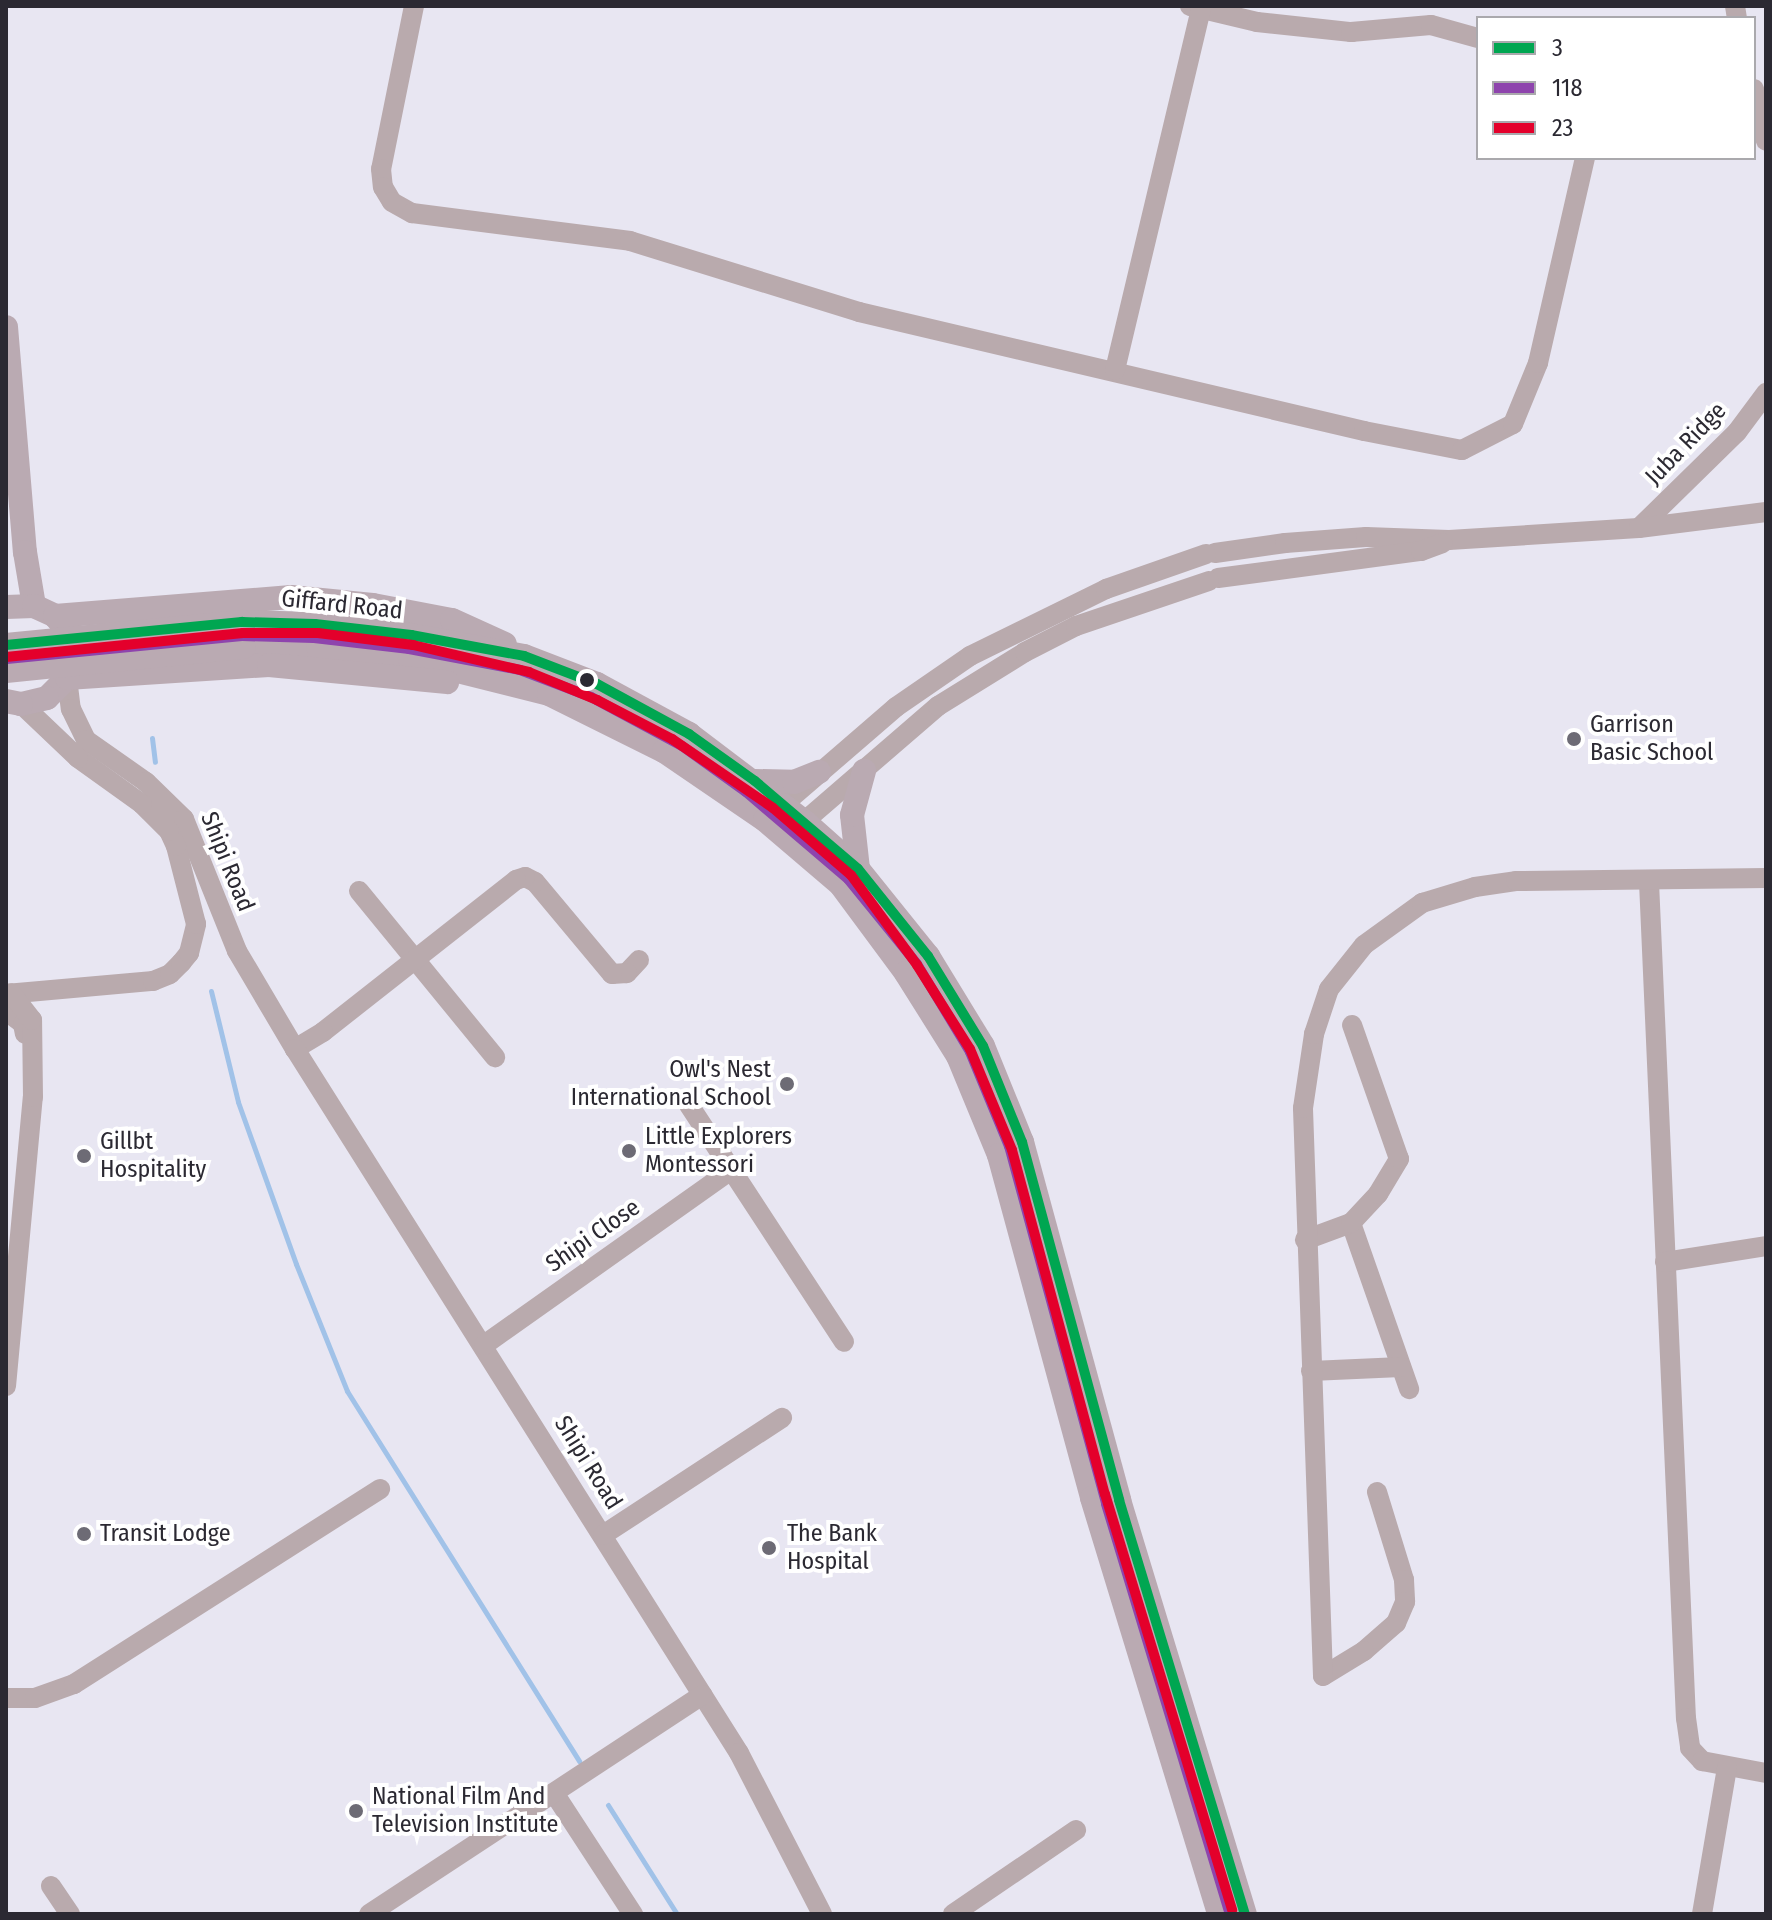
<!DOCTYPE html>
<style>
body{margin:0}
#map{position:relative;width:1772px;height:1920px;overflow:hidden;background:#e8e6f2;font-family:"Fira Sans Condensed",sans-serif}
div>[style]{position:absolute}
.stream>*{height:5px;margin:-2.5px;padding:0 2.5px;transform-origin:2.5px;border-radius:2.5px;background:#a1c2e8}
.minor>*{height:20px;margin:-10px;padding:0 10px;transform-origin:10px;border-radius:10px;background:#b9aaad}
.major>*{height:24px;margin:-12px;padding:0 12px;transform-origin:12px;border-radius:12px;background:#baaab2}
.major-bridge>*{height:24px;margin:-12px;padding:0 12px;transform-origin:12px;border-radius:12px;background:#baaab2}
.bus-1>*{height:10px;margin:-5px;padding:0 5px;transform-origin:5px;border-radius:5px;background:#00a651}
.bus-2>*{height:10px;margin:-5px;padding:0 5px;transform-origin:5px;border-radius:5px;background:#8e44ad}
.bus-3>*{height:10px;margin:-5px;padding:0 5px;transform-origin:5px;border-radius:5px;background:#e4002b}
.dots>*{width:22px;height:22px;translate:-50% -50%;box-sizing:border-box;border:4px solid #fff;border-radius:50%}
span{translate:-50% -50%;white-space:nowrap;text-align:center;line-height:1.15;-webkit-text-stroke:8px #fff;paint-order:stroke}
.street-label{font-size:24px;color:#2b2932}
.poi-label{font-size:24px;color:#2b2932}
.left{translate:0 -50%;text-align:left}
.right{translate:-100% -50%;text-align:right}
.frame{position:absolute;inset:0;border:8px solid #2b2932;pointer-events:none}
.legend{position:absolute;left:1476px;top:16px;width:280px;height:144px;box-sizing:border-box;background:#fff;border:2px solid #aaa9ad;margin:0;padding:10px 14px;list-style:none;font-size:24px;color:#2b2932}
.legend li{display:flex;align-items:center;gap:16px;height:40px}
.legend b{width:40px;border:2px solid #aaa9ad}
</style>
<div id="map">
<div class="stream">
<div style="left:152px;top:738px;width:24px;rotate:83deg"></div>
<div style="left:211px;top:991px;width:114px;rotate:76.3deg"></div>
<div style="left:238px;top:1102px;width:172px;rotate:70.3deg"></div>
<div style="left:296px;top:1264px;width:137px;rotate:68.1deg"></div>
<div style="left:347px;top:1391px;width:437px;rotate:57.9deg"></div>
<div style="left:608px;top:1805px;width:129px;rotate:57.7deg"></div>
</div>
<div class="minor">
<div style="left:414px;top:6px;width:166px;rotate:101.4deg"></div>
<div style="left:381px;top:169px;width:18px;rotate:84deg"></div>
<div style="left:383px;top:187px;width:17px;rotate:59deg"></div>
<div style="left:392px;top:202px;width:23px;rotate:29deg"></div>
<div style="left:412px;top:213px;width:220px;rotate:7.3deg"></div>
<div style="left:630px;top:241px;width:240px;rotate:17.2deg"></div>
<div style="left:859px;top:312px;width:519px;rotate:13.26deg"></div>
<div style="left:1364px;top:431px;width:100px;rotate:11deg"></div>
<div style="left:1462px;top:450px;width:57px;rotate:-27deg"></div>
<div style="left:1513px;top:424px;width:66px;rotate:-67.7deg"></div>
<div style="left:1538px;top:363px;width:210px;rotate:-77.1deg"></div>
<div style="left:1190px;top:6px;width:69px;rotate:13.4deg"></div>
<div style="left:1257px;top:22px;width:95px;rotate:6.1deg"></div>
<div style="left:1351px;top:32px;width:80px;rotate:-5deg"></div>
<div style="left:1431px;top:25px;width:49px;rotate:15.5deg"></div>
<div style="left:1735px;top:6px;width:12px;rotate:81deg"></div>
<div style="left:1754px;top:89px;width:53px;rotate:77deg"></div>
<div style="left:1115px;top:370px;width:374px;rotate:-76.6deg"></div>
<div style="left:1639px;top:528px;width:137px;rotate:-44.4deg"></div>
<div style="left:1737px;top:432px;width:49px;rotate:-53.4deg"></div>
<div style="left:1215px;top:553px;width:71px;rotate:-8.1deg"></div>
<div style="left:1285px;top:543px;width:81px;rotate:-4.2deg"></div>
<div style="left:1366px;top:537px;width:83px;rotate:2.1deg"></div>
<div style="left:1449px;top:540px;width:190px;rotate:-3.6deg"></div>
<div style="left:1639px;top:528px;width:128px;rotate:-7.2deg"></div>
<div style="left:1218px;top:578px;width:205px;rotate:-7.6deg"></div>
<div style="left:1421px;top:551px;width:23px;rotate:-20deg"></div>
<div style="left:67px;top:678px;width:31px;rotate:83deg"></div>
<div style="left:71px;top:709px;width:34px;rotate:64deg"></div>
<div style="left:86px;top:740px;width:73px;rotate:35deg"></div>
<div style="left:146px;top:782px;width:53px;rotate:44.2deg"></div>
<div style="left:184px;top:819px;width:142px;rotate:68.1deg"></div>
<div style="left:237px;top:951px;width:114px;rotate:59.4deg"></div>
<div style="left:771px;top:815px;width:165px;rotate:-40.8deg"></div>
<div style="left:896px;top:707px;width:90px;rotate:-34.6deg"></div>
<div style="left:970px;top:656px;width:152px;rotate:-26.2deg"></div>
<div style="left:1106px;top:589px;width:106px;rotate:-19.3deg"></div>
<div style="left:792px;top:832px;width:193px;rotate:-40.8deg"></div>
<div style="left:938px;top:706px;width:102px;rotate:-31.8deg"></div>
<div style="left:1025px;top:652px;width:57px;rotate:-27deg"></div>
<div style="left:1076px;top:626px;width:140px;rotate:-18.7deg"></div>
<div style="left:1649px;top:882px;width:837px;rotate:87.47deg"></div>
<div style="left:1686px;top:1718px;width:30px;rotate:82deg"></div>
<div style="left:1690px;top:1748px;width:18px;rotate:47deg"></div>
<div style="left:1702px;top:1761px;width:65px;rotate:10.6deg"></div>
<div style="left:359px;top:891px;width:215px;rotate:50.7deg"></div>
<div style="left:639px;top:960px;width:18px;rotate:133deg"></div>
<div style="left:627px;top:973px;width:15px;rotate:176deg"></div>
<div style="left:612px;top:974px;width:120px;rotate:-129.9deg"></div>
<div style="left:535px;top:882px;width:11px;rotate:-153deg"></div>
<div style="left:525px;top:877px;width:9px;rotate:162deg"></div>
<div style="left:516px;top:880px;width:246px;rotate:141.8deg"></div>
<div style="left:323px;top:1032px;width:33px;rotate:149deg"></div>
<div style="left:295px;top:1049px;width:832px;rotate:57.76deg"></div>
<div style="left:739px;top:1753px;width:181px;rotate:62.7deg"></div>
<div style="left:6px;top:994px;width:148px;rotate:-5.1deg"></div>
<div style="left:153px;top:981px;width:18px;rotate:-22deg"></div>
<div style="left:170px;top:974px;width:16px;rotate:-45deg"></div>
<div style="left:181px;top:963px;width:13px;rotate:-51deg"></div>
<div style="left:189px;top:953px;width:30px;rotate:-76deg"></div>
<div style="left:196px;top:924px;width:81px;rotate:-104.4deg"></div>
<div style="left:176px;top:846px;width:17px;rotate:-115deg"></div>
<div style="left:169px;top:831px;width:38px;rotate:-135deg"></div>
<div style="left:142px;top:804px;width:79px;rotate:-144.3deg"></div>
<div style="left:78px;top:758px;width:79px;rotate:-136.5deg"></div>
<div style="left:6px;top:1011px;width:21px;rotate:37deg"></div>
<div style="left:23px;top:1024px;width:10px;rotate:79deg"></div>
<div style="left:689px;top:1105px;width:283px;rotate:56.8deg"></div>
<div style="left:1351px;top:1223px;width:176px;rotate:70.7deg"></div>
<div style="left:1305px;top:1240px;width:49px;rotate:-20.3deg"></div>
<div style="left:1351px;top:1223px;width:40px;rotate:-47deg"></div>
<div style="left:1378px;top:1194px;width:41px;rotate:-59deg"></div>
<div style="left:1399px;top:1159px;width:142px;rotate:-109.3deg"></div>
<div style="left:1665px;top:1262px;width:102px;rotate:-9deg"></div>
<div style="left:484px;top:1345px;width:303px;rotate:-35.3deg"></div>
<div style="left:1311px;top:1371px;width:90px;rotate:-2.5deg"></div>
<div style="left:6px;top:1386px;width:290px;rotate:-84.7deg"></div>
<div style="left:33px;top:1097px;width:77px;rotate:-90.7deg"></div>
<div style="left:32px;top:1020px;width:34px;rotate:-128deg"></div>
<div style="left:1377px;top:1492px;width:92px;rotate:72.9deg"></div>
<div style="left:1404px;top:1580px;width:22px;rotate:87deg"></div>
<div style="left:1405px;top:1602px;width:23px;rotate:113deg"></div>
<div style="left:1396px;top:1623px;width:43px;rotate:138.8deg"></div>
<div style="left:1364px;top:1651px;width:48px;rotate:148.6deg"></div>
<div style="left:1323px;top:1676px;width:568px;rotate:-92.02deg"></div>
<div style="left:1303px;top:1108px;width:75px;rotate:-81.5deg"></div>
<div style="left:1314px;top:1034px;width:47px;rotate:-71.6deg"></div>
<div style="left:1329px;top:989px;width:56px;rotate:-51.5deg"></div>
<div style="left:1364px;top:945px;width:72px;rotate:-35.9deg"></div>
<div style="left:1422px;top:903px;width:55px;rotate:-16.8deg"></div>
<div style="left:1475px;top:887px;width:41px;rotate:-8.3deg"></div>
<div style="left:1516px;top:881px;width:250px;rotate:-0.7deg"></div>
<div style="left:603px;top:1535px;width:214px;rotate:-33.2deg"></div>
<div style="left:6px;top:1698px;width:29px"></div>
<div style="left:35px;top:1698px;width:41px;rotate:-19.7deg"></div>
<div style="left:74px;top:1684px;width:363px;rotate:-32.5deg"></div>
<div style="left:554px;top:1793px;width:145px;rotate:56.9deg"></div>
<div style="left:51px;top:1886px;width:34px;rotate:56deg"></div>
<div style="left:369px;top:1914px;width:399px;rotate:-33.3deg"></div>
<div style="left:953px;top:1914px;width:149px;rotate:-34.3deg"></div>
<div style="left:1702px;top:1914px;width:148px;rotate:-80.3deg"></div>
</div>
<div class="major">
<div style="left:6px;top:327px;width:226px;rotate:85.2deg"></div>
<div style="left:25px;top:552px;width:55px;rotate:80.5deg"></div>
<div style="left:6px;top:607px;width:28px;rotate:-2deg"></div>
<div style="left:34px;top:606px;width:23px;rotate:25deg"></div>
<div style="left:55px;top:616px;width:17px;rotate:50deg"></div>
<div style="left:66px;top:629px;width:17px;rotate:69deg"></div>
<div style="left:72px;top:645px;width:17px;rotate:90deg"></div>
<div style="left:72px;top:662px;width:17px;rotate:107deg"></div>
<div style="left:67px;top:678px;width:28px;rotate:135deg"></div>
<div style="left:47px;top:698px;width:27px;rotate:167deg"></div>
<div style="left:21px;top:704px;width:15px;rotate:-169deg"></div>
<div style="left:55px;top:616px;width:237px;rotate:-4.6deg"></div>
<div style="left:291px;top:597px;width:82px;rotate:5.6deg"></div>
<div style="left:373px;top:605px;width:80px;rotate:10.8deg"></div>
<div style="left:452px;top:620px;width:58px;rotate:24.4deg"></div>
<div style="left:242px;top:622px;width:73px;rotate:1.6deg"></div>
<div style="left:315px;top:624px;width:97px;rotate:6.5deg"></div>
<div style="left:411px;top:635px;width:115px;rotate:10.5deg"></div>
<div style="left:524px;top:656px;width:78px;rotate:21deg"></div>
<div style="left:597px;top:684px;width:105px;rotate:28.5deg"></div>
<div style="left:689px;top:734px;width:146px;rotate:37.2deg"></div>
<div style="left:805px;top:822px;width:71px;rotate:41.6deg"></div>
<div style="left:858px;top:869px;width:112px;rotate:51.2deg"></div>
<div style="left:928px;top:956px;width:105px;rotate:58.6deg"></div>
<div style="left:983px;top:1046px;width:104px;rotate:67.9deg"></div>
<div style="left:1022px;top:1142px;width:371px;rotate:74.8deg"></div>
<div style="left:1119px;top:1500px;width:433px;rotate:73.1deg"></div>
<div style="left:244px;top:647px;width:74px"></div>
<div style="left:318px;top:647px;width:93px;rotate:7.4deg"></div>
<div style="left:410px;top:659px;width:143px;rotate:14.1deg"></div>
<div style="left:549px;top:694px;width:128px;rotate:26.4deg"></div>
<div style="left:664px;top:751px;width:122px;rotate:34.3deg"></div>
<div style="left:765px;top:820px;width:100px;rotate:40.5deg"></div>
<div style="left:841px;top:885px;width:109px;rotate:53.5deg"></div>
<div style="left:906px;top:973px;width:98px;rotate:57.9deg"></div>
<div style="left:958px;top:1056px;width:107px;rotate:67.5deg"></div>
<div style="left:999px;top:1155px;width:355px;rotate:74.8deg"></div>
<div style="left:1092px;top:1498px;width:435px;rotate:73deg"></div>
<div style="left:67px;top:678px;width:202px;rotate:-3.7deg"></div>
<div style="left:269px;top:665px;width:179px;rotate:5.5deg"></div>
<div style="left:755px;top:781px;width:39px;rotate:1deg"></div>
<div style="left:794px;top:782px;width:27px;rotate:-22deg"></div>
<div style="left:858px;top:869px;width:54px;rotate:-96.3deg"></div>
<div style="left:852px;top:815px;width:46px;rotate:-74.7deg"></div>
</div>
<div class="major-bridge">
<div style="left:6px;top:645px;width:237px;rotate:-5.6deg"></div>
<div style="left:6px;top:671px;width:239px;rotate:-5.8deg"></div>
</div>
<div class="bus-1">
<div style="left:6px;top:645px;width:237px;rotate:-5.6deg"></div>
<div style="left:242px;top:622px;width:73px;rotate:1.6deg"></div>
<div style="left:315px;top:624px;width:97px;rotate:6.5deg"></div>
<div style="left:411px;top:635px;width:115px;rotate:10.5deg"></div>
<div style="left:524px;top:656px;width:78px;rotate:21deg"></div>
<div style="left:597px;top:684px;width:105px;rotate:28.5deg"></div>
<div style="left:689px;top:734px;width:81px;rotate:35.5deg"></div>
<div style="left:755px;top:781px;width:135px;rotate:40.5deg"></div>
<div style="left:858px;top:869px;width:112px;rotate:51.2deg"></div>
<div style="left:928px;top:956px;width:105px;rotate:58.6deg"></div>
<div style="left:983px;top:1046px;width:104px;rotate:67.9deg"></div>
<div style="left:1022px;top:1142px;width:371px;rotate:74.8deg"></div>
<div style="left:1119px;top:1500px;width:433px;rotate:73.1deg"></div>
</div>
<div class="bus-2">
<div style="left:7px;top:659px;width:236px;rotate:-5.6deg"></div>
<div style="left:242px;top:636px;width:72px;rotate:1.6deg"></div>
<div style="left:314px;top:638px;width:96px;rotate:6.6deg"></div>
<div style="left:409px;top:649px;width:113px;rotate:10.7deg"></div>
<div style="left:520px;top:670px;width:76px;rotate:20.8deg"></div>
<div style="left:591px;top:697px;width:103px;rotate:28.3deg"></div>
<div style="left:682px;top:746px;width:79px;rotate:35.7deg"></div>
<div style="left:746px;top:792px;width:134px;rotate:40.5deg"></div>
<div style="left:848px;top:879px;width:109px;rotate:50.9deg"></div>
<div style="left:917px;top:964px;width:103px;rotate:58.9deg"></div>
<div style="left:970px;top:1052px;width:102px;rotate:67.5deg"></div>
<div style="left:1009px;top:1146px;width:371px;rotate:74.8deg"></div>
<div style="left:1106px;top:1504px;width:428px;rotate:73.2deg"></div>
</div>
<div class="bus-3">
<div style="left:6px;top:657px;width:238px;rotate:-5.8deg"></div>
<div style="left:243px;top:633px;width:75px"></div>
<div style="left:318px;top:633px;width:96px;rotate:7.2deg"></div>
<div style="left:413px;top:645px;width:119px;rotate:13.1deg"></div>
<div style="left:529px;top:672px;width:74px;rotate:22.4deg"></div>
<div style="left:597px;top:700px;width:85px;rotate:27.5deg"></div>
<div style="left:672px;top:739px;width:122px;rotate:34.3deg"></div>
<div style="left:773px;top:808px;width:103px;rotate:40.7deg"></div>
<div style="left:851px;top:875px;width:112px;rotate:53.7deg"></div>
<div style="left:917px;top:965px;width:99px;rotate:57.8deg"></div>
<div style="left:970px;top:1049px;width:109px;rotate:67.4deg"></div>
<div style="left:1012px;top:1150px;width:356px;rotate:74.9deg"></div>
<div style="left:1105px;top:1494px;width:435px;rotate:73deg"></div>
</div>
<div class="dots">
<div style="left:587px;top:680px;background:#2b2932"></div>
<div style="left:1574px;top:739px;background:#6d6b75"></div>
<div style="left:787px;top:1084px;background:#6d6b75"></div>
<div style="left:629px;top:1151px;background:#6d6b75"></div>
<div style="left:84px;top:1156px;background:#6d6b75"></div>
<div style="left:84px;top:1534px;background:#6d6b75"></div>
<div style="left:769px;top:1548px;background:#6d6b75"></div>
<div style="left:356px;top:1811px;background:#6d6b75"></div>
</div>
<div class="street-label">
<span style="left:1686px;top:444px;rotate:-46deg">Juba Ridge</span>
<span style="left:342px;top:605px;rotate:6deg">Giffard Road</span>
<span style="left:227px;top:862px;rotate:68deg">Shipi Road</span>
<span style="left:593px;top:1236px;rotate:-35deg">Shipi Close</span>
<span style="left:588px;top:1463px;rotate:58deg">Shipi Road</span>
</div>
<div class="poi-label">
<span class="left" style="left:1590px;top:739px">Garrison<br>Basic School</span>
<span class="right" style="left:771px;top:1084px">Owl's Nest<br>International School</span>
<span class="left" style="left:645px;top:1151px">Little Explorers<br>Montessori</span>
<span class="left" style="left:100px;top:1156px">Gillbt<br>Hospitality</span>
<span class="left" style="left:100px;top:1534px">Transit Lodge</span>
<span class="left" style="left:787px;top:1548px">The Bank<br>Hospital</span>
<span class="left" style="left:372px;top:1811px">National Film And<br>Television Institute</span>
</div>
<div class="frame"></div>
<ul class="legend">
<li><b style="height:10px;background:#00a651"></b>3</li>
<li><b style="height:10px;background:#8e44ad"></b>118</li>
<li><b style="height:10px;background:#e4002b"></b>23</li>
</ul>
</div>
